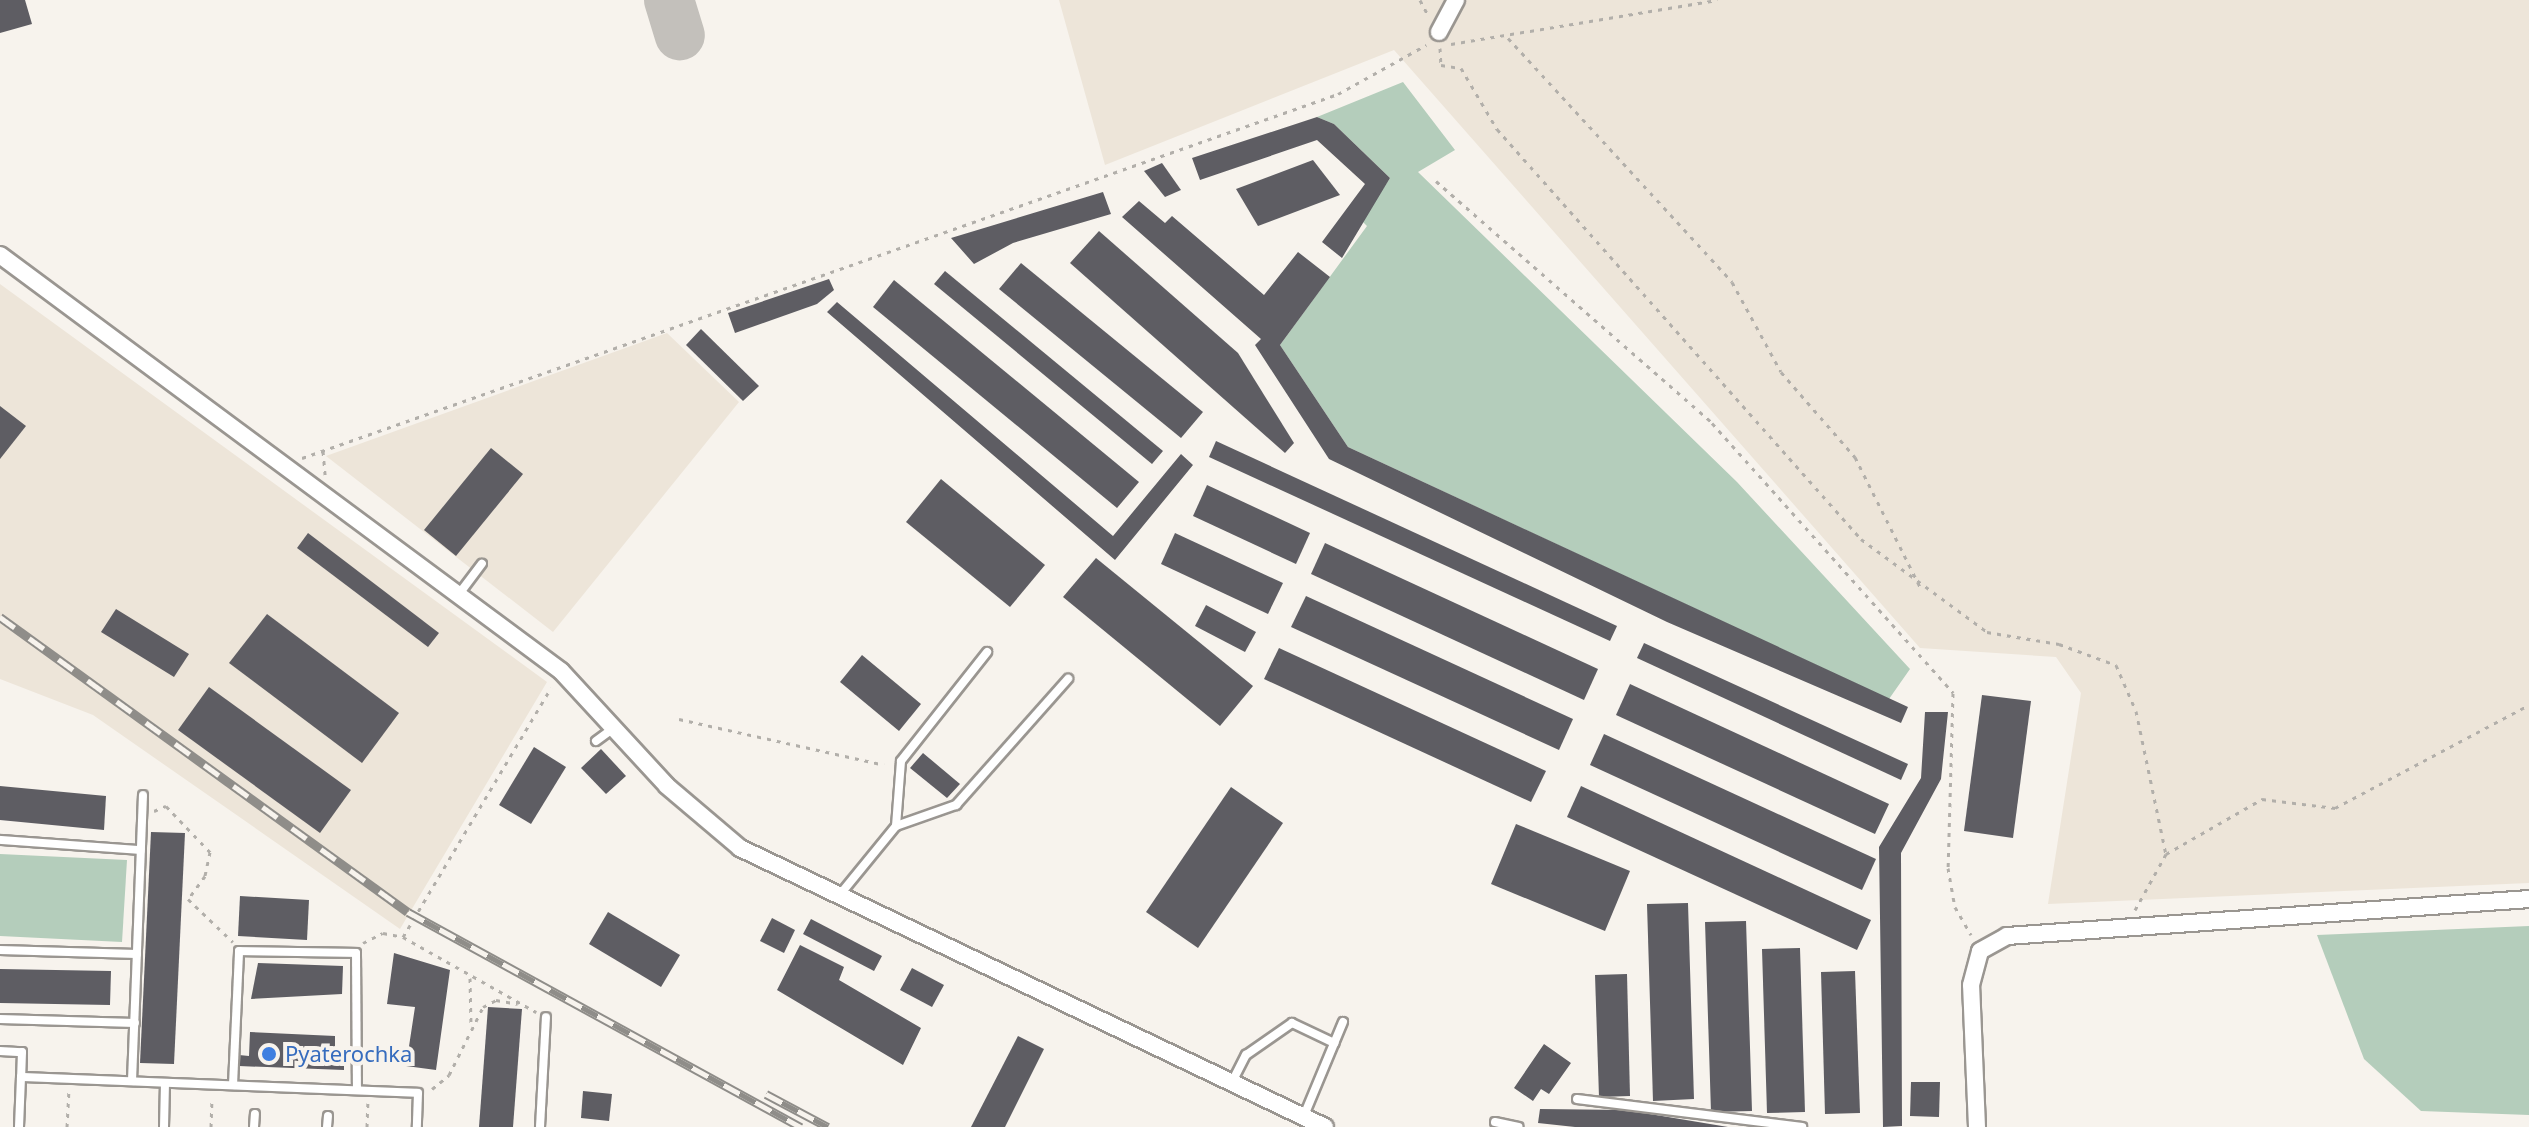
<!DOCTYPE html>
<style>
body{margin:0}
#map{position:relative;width:2529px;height:1127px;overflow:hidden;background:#f7f3ed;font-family:"Noto Sans",sans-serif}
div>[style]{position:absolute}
.built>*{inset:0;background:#ede5d9}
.green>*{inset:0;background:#b4cdbb}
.taxiway>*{height:50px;margin:-25px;padding:0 25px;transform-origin:25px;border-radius:25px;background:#c3c0bb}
.building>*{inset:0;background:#5e5d63}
.path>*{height:3px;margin-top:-1.5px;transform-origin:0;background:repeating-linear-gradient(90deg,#b2afaa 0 4px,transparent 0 10px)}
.roads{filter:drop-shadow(2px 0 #9a9691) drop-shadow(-2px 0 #9a9691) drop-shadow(0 2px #9a9691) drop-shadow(0 -2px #9a9691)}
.lane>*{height:8px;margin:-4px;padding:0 4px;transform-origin:4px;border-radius:4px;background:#fff}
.street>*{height:16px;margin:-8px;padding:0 8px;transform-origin:8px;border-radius:8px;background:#fff}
.rail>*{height:9px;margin-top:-4.5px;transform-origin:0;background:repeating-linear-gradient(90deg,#f7f3ed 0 18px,#8f8d89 0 36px);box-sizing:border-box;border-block:2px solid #8f8d89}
.dots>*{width:22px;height:22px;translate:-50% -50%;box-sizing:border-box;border:4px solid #f7f3ed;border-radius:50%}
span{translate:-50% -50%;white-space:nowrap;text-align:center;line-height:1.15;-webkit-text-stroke:8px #f7f3ed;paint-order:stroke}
.shop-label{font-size:22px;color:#366cbe}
.left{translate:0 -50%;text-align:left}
</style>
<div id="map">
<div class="built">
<div style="clip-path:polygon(1059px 0,2529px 0,2529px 883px,2048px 904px,2081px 693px,2056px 657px,1920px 648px,1394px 50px,1105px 165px)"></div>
<div style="clip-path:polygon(0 284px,547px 682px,400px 929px,93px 715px,0 679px)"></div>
<div style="clip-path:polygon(667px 333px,739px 402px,553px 632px,326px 456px)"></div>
</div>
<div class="green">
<div style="clip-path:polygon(1403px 82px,1455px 150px,1418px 172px,1737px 482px,1910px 669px,1889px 699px,1348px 447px,1280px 345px,1367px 226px,1362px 221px,1390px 178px,1334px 124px,1317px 117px)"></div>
<div style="clip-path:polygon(0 854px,127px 860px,122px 942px,0 936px)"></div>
<div style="clip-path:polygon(2529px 926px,2529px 1115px,2421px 1111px,2364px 1059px,2317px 935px)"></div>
</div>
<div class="taxiway">
<div style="left:669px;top:0;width:37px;rotate:73deg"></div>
</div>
<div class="building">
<div style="clip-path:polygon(0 0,25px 0,32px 24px,0 33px)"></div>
<div style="clip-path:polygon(1317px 117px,1334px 124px,1390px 178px,1342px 258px,1322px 242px,1365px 184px,1317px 140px,1200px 180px,1192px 158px)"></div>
<div style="clip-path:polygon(1313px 160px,1340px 195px,1258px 226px,1236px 189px)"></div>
<div style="clip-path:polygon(1162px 163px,1181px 190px,1165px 197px,1144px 171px)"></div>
<div style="clip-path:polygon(1103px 192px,1111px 214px,1013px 243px,974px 264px,951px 238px)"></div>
<div style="clip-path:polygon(1139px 201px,1165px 223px,1172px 216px,1264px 295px,1298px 252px,1330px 277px,1280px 345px,1348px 447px,1908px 707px,1901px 723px,1667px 622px,1329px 459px,1255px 345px,1261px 339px,1122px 217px)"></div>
<div style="clip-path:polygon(1099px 231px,1238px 353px,1294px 443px,1285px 453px,1070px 263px)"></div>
<div style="clip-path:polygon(1021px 263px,1203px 412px,1181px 438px,999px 289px)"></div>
<div style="clip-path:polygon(945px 271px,1163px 451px,1152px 464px,934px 284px)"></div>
<div style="clip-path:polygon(829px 279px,834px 290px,817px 304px,735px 333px,728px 313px)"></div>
<div style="clip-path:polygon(894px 280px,1139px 482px,1117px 508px,873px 307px)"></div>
<div style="clip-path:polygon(837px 302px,1113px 536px,1181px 454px,1193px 465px,1115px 560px,827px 312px)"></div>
<div style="clip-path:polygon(701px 329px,759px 386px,743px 401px,686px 345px)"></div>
<div style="clip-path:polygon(0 406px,26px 426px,0 459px)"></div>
<div style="clip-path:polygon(1216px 441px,1617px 626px,1610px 641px,1209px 457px)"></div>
<div style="clip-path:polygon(491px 448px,523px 474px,456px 556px,424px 530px)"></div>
<div style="clip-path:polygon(941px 479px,1045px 565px,1010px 607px,906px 522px)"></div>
<div style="clip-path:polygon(1207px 485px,1310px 533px,1296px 564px,1193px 516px)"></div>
<div style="clip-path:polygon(308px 533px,439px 633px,428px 647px,297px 548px)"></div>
<div style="clip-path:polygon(1175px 533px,1283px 583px,1268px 614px,1161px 564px)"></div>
<div style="clip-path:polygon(1325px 543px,1598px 669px,1584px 700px,1311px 574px)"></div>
<div style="clip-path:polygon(1096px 558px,1253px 686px,1220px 726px,1063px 597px)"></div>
<div style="clip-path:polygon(1306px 596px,1573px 719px,1559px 750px,1291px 627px)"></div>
<div style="clip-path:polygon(1206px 605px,1256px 632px,1245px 652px,1195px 626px)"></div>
<div style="clip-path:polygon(116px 609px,189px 654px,174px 677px,101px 632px)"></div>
<div style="clip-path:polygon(267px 614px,399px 713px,362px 763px,229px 663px)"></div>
<div style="clip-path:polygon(1644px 643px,1908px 764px,1901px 780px,1637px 658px)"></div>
<div style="clip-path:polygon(1279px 648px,1546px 771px,1531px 802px,1264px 679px)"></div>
<div style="clip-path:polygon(862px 655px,921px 704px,899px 731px,840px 682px)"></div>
<div style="clip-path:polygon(1630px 684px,1889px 804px,1875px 834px,1616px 715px)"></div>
<div style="clip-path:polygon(209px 687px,351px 790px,320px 833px,178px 730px)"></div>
<div style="clip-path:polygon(1982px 695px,2031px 701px,2013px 838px,1964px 831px)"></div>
<div style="clip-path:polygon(1925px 712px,1948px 712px,1941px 779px,1901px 853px,1902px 1126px,1883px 1127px,1879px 847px,1921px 778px)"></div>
<div style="clip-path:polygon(1604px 734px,1876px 859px,1862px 890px,1590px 765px)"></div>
<div style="clip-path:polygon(534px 747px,566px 767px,531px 824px,499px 805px)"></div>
<div style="clip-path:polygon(601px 749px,626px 776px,606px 794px,581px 768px)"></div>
<div style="clip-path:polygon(923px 753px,960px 784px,947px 798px,910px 768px)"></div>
<div style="clip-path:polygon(0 786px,106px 796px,104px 830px,0 820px)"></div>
<div style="clip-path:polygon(1581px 786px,1871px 920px,1857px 950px,1567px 817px)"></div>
<div style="clip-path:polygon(1231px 787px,1283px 823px,1198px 948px,1146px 912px)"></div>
<div style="clip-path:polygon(1516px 824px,1630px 871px,1605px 931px,1491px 884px)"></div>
<div style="clip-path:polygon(151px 832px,185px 833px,174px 1064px,140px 1063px)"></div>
<div style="clip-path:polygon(240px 896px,309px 900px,307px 940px,238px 936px)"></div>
<div style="clip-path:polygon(1688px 903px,1694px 1099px,1653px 1101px,1647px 904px)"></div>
<div style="clip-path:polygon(608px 912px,680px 955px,661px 987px,589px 944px)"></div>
<div style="clip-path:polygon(772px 918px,795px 930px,784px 953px,760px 941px)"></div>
<div style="clip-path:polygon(811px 919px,882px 956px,874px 971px,803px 934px)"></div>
<div style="clip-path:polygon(1746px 921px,1752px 1111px,1711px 1112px,1705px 922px)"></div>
<div style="clip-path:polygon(800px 945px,844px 967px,839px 980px,921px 1028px,903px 1065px,777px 990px)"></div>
<div style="clip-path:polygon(1800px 948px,1805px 1112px,1767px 1113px,1762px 949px)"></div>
<div style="clip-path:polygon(394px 953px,450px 970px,436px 1070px,406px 1066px,415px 1007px,387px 1004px)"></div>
<div style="clip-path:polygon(258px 963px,343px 966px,342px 994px,251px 999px)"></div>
<div style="clip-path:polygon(912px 968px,944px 985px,932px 1007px,900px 990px)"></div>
<div style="clip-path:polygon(0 969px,111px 971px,110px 1005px,0 1003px)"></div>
<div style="clip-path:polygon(1855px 971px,1860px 1113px,1825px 1114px,1821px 972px)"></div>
<div style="clip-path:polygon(1627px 974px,1630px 1096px,1599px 1097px,1595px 975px)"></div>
<div style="clip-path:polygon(488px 1007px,522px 1009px,513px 1127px,479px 1127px)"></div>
<div style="clip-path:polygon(250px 1032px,335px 1036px,335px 1058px,344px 1058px,344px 1070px,239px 1066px,239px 1055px,249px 1056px)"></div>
<div style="clip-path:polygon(1018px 1036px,1044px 1049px,1005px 1127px,971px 1127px)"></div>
<div style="clip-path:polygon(1544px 1044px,1571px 1063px,1549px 1094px,1541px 1089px,1533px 1101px,1514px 1088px)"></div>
<div style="clip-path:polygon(1911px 1082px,1940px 1082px,1939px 1117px,1910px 1116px)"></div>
<div style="clip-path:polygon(583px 1091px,612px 1094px,609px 1121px,581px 1118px)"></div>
<div style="clip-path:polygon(1540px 1109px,1626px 1110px,1728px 1127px,1575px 1127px,1538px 1123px)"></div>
</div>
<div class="path">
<div style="left:1420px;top:0;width:17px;rotate:62deg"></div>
<div style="left:1508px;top:38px;width:331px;rotate:47.4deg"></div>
<div style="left:1732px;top:282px;width:102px;rotate:61.4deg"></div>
<div style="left:1781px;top:372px;width:113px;rotate:49deg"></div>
<div style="left:1855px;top:457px;width:145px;rotate:63.4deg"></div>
<div style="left:1451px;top:44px;width:270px;rotate:-9.4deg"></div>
<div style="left:1440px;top:48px;width:17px;rotate:87deg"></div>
<div style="left:1441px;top:65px;width:20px;rotate:9deg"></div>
<div style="left:1461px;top:68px;width:71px;rotate:59.5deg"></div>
<div style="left:1497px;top:129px;width:548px;rotate:48.4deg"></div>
<div style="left:1861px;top:539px;width:157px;rotate:36.4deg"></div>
<div style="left:1987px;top:632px;width:73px;rotate:9.5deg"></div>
<div style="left:2059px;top:644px;width:61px;rotate:20.2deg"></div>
<div style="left:2116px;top:665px;width:50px;rotate:66.5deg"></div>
<div style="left:2136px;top:711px;width:146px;rotate:78.2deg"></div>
<div style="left:1436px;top:181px;width:367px;rotate:41.2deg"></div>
<div style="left:1712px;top:423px;width:362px;rotate:48.2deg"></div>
<div style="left:1953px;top:693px;width:175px;rotate:91.6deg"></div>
<div style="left:1948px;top:868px;width:40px;rotate:80deg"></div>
<div style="left:1955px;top:907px;width:32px;rotate:60deg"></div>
<div style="left:323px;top:451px;width:24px;rotate:85deg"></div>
<div style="left:302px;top:458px;width:1098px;rotate:-19.36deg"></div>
<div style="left:1338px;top:94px;width:101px;rotate:-29.1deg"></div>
<div style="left:679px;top:719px;width:210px;rotate:12.6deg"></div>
<div style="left:154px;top:811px;width:13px;rotate:-23deg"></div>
<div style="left:166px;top:806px;width:64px;rotate:46.3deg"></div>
<div style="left:210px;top:852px;width:25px;rotate:102deg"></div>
<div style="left:205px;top:876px;width:29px;rotate:126deg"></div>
<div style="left:188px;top:899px;width:62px;rotate:43.7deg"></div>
<div style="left:2135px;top:910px;width:64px;rotate:-61deg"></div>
<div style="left:2166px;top:854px;width:111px;rotate:-29.8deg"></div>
<div style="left:2262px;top:799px;width:74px;rotate:7deg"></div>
<div style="left:2335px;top:808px;width:220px;rotate:-28deg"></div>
<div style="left:403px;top:937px;width:290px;rotate:-59.3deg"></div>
<div style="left:363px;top:943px;width:22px;rotate:-27deg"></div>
<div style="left:383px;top:933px;width:20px;rotate:11deg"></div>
<div style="left:403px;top:937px;width:153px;rotate:29.4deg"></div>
<div style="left:470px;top:978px;width:48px;rotate:88.8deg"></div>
<div style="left:432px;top:1089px;width:22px;rotate:-39deg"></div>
<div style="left:449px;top:1075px;width:76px;rotate:-63.4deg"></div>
<div style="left:483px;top:1007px;width:15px;rotate:-28deg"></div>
<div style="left:496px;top:1000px;width:22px;rotate:10deg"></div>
<div style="left:67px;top:1127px;width:36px;rotate:-87deg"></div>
<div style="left:211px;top:1127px;width:28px;rotate:-88deg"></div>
<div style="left:367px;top:1127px;width:24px;rotate:-88deg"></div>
</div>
<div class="roads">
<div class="lane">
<div style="left:459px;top:594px;width:38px;rotate:-53deg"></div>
<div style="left:596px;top:741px;width:22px;rotate:-36deg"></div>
<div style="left:896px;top:826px;width:65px;rotate:-85.6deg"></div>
<div style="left:901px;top:761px;width:139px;rotate:-51.7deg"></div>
<div style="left:0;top:840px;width:141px;rotate:4.1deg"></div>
<div style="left:838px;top:897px;width:92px;rotate:-50.8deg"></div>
<div style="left:896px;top:826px;width:64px;rotate:-19.3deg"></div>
<div style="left:956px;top:805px;width:169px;rotate:-48.4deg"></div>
<div style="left:0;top:950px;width:137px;rotate:1.7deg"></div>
<div style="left:0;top:1019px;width:135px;rotate:1.7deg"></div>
<div style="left:0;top:1051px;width:22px;rotate:3deg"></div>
<div style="left:22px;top:1052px;width:25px;rotate:92deg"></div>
<div style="left:132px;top:1081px;width:286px;rotate:-87.8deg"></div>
<div style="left:1231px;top:1084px;width:33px;rotate:-63deg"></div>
<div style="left:1246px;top:1055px;width:56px;rotate:-34.8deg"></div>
<div style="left:1292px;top:1023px;width:47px;rotate:25.5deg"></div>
<div style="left:233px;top:1085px;width:134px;rotate:-87.4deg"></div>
<div style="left:239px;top:951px;width:117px;rotate:1deg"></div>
<div style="left:356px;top:953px;width:137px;rotate:89.6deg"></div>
<div style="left:1577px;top:1099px;width:227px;rotate:7.1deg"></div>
<div style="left:1303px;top:1118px;width:104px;rotate:-67.4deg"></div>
<div style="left:1495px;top:1122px;width:24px;rotate:12deg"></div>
<div style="left:19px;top:1127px;width:50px;rotate:-87.7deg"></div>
<div style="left:21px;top:1077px;width:397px;rotate:2.3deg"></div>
<div style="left:418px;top:1093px;width:34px;rotate:92deg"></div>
<div style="left:164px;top:1127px;width:44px;rotate:-88.7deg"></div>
<div style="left:254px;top:1127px;width:13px;rotate:-86deg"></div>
<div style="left:327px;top:1127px;width:11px;rotate:-85deg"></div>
<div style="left:540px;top:1127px;width:110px;rotate:-86.9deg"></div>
</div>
<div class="street">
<div style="left:1439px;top:32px;width:36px;rotate:-62deg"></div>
<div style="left:0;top:255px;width:698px;rotate:36.56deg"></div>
<div style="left:561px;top:671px;width:156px;rotate:47.3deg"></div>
<div style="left:667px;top:786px;width:96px;rotate:40.3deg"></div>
<div style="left:740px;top:848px;width:648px;rotate:25.5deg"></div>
<div style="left:1977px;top:1127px;width:142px;rotate:-92.4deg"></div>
<div style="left:1971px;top:985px;width:35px;rotate:-75deg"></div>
<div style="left:1980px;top:951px;width:31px;rotate:-29deg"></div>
<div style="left:2007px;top:936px;width:523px;rotate:-4.05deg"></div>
</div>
</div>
<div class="rail">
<div style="left:0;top:617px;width:503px;rotate:35.87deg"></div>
<div style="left:408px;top:912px;width:448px;rotate:28.7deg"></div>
<div style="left:766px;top:1094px;width:70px;rotate:28deg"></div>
</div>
<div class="dots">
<div style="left:269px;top:1054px;background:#3f7fe0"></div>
</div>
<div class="shop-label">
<span class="left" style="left:285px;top:1054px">Pyaterochka</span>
</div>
</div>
